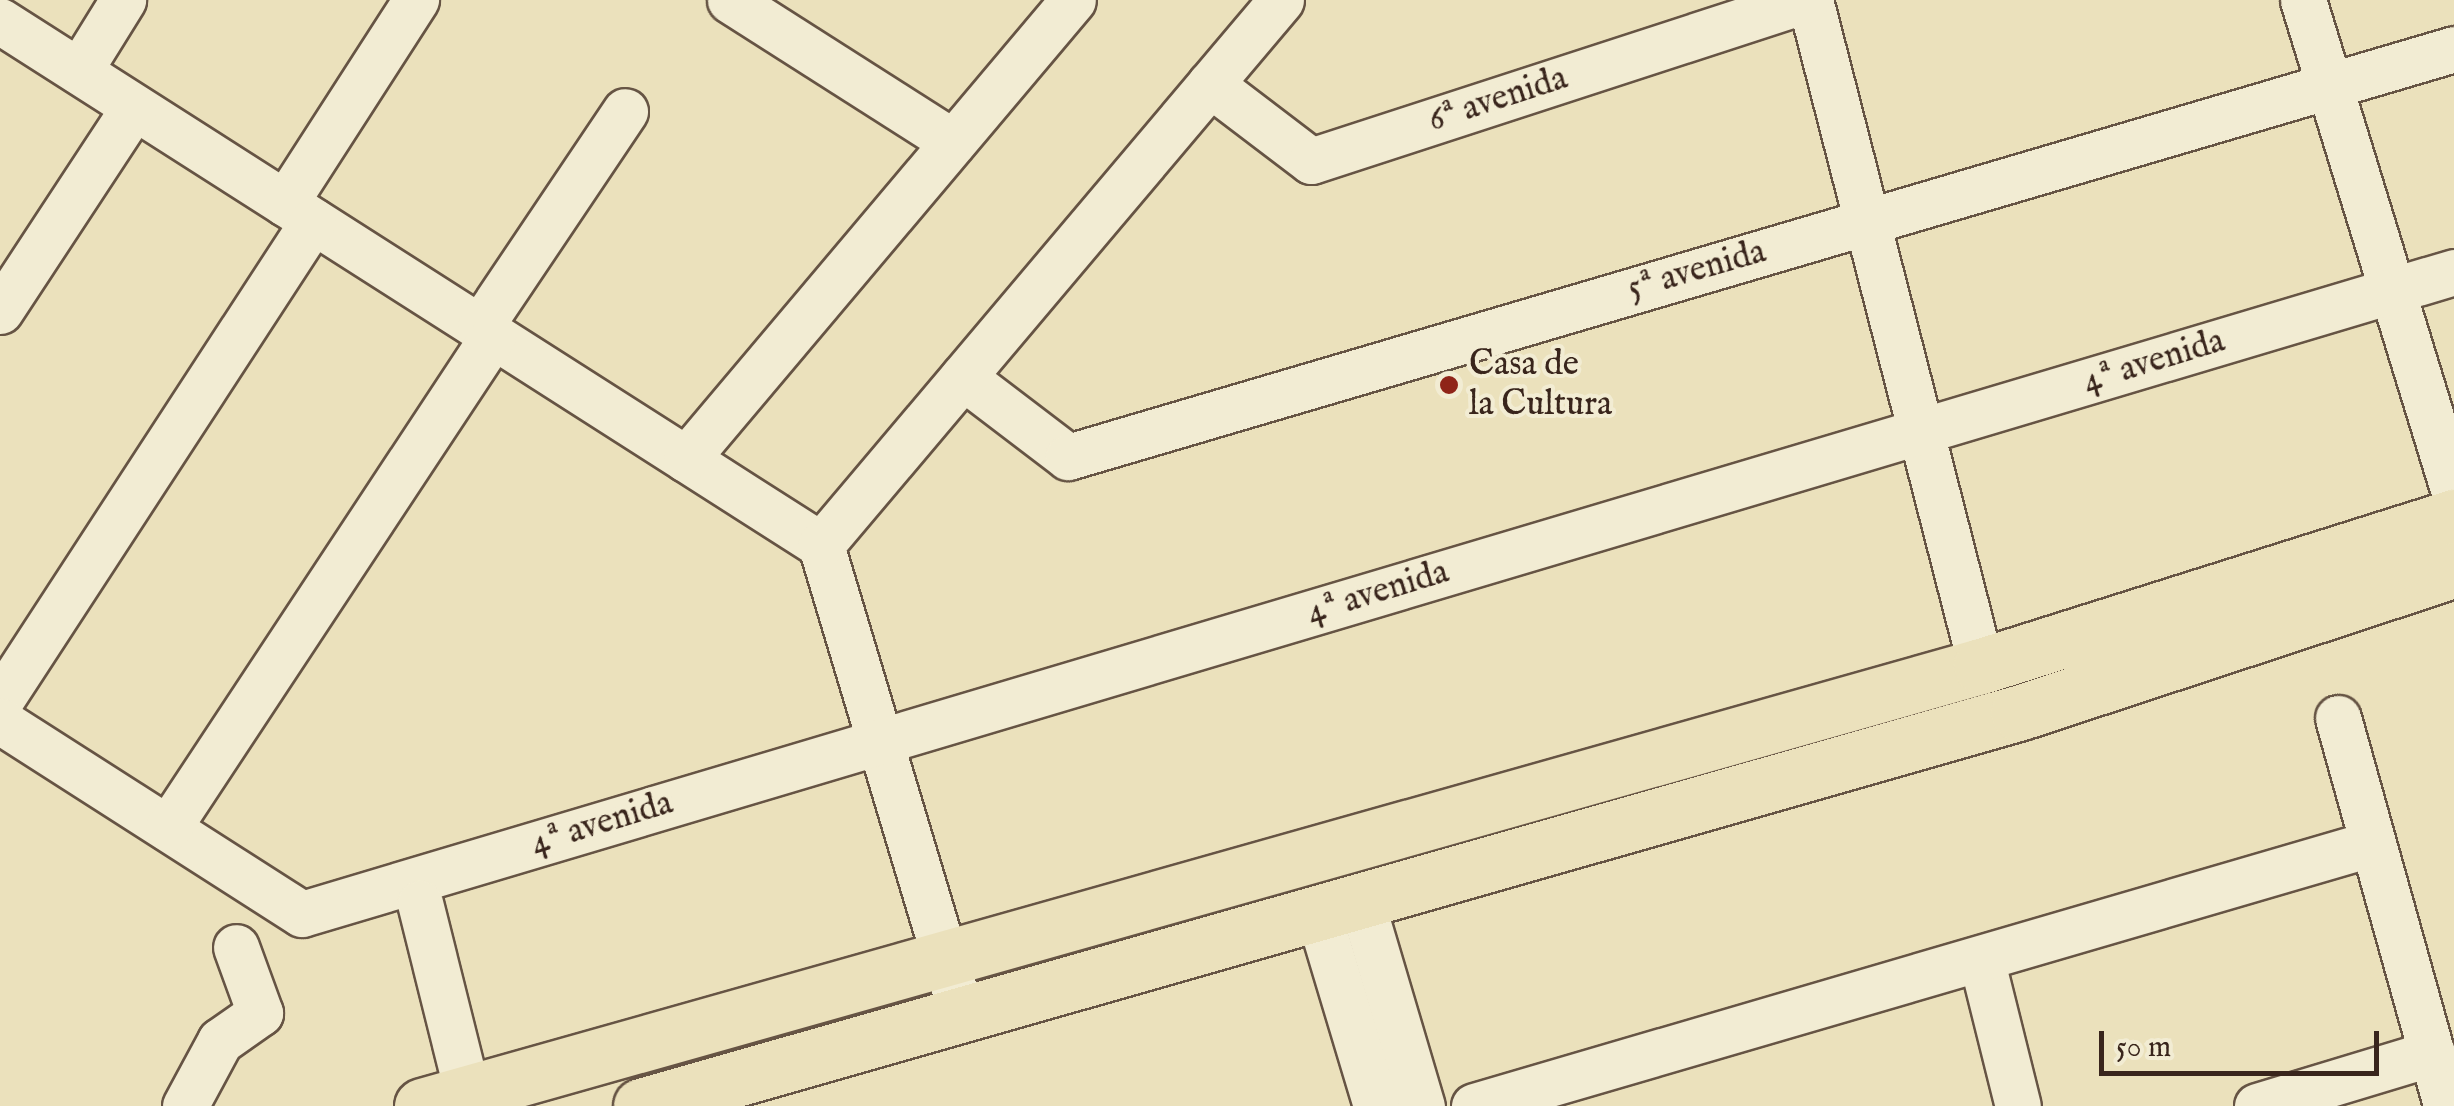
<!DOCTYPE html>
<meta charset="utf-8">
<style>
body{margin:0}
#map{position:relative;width:2454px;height:1106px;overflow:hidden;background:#ebe1bc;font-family:"IM FELL English",serif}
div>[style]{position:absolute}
.roads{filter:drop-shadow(2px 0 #665444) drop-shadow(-2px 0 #665444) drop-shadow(0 2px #665444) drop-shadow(0 -2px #665444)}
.minor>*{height:45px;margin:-22.5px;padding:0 22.5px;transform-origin:22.5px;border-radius:22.5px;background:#f2ecd3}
.major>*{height:55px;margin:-27.5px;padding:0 27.5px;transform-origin:27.5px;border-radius:27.5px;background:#ebe1bc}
.dots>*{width:28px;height:28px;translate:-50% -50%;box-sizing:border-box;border:5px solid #f2ecd3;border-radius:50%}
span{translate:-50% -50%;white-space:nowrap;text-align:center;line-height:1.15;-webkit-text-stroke:8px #f2ecd3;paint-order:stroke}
.street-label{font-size:35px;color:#39251c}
.poi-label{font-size:35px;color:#39251c}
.left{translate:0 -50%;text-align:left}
.scale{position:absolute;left:2099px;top:1031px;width:280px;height:45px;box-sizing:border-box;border:5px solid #39251c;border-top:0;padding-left:12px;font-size:30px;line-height:35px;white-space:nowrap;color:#39251c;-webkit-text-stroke:8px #f2ecd3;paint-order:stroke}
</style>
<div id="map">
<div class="roads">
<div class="minor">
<div style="left:730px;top:0;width:264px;rotate:32.5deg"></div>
<div style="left:1810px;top:0;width:688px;rotate:75.6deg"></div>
<div style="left:2303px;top:0;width:515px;rotate:72.94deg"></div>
<div style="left:0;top:21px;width:974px;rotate:32.55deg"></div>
<div style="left:821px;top:545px;width:483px;rotate:73.3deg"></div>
<div style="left:79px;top:71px;width:84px;rotate:-58.2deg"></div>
<div style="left:1210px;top:84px;width:127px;rotate:37.3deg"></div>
<div style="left:1311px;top:161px;width:521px;rotate:-18.02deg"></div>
<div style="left:285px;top:203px;width:242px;rotate:-57.2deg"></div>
<div style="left:0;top:311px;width:244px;rotate:-56.7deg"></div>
<div style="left:480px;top:327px;width:260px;rotate:-56.1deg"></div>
<div style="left:963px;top:377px;width:132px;rotate:37.3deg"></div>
<div style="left:1068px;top:457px;width:1445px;rotate:-16.4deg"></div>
<div style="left:686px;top:459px;width:600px;rotate:-49.86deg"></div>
<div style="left:821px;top:545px;width:713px;rotate:-49.83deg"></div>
<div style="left:0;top:701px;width:573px;rotate:-56.89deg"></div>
<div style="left:2338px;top:718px;width:403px;rotate:74.4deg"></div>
<div style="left:0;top:721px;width:358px;rotate:32.6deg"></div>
<div style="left:302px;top:914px;width:2246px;rotate:-16.61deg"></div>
<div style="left:168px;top:828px;width:590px;rotate:-56.55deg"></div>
<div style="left:1360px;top:897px;width:218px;rotate:73.5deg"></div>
<div style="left:420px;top:903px;width:195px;rotate:76deg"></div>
<div style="left:1317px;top:909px;width:206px;rotate:73.3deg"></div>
<div style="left:1982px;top:962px;width:148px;rotate:76deg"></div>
<div style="left:185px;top:1106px;width:74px;rotate:-61.7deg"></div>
<div style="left:220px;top:1041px;width:49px;rotate:-35deg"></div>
<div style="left:260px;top:1013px;width:70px;rotate:-110deg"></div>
<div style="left:1474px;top:1106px;width:934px;rotate:-16.3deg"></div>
<div style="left:2257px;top:1106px;width:183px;rotate:-16.8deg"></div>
</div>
<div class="major">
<div style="left:422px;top:1106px;width:1620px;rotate:-15.76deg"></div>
<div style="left:1981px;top:666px;width:496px;rotate:-17.5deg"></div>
<div style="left:641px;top:1106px;width:1432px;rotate:-15.93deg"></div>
<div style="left:2018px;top:713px;width:459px;rotate:-18.2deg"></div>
</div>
</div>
<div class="dots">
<div style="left:1449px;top:385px;background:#8f2418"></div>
</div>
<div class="street-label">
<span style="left:1498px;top:100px;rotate:-18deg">6ª avenida</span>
<span style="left:1697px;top:271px;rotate:-16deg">5ª avenida</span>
<span style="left:2154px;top:362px;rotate:-17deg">4ª avenida</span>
<span style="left:1378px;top:593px;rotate:-17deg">4ª avenida</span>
<span style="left:602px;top:824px;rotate:-17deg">4ª avenida</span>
</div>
<div class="poi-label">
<span class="left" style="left:1469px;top:385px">Casa de<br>la Cultura</span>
</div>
<div class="scale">50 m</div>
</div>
